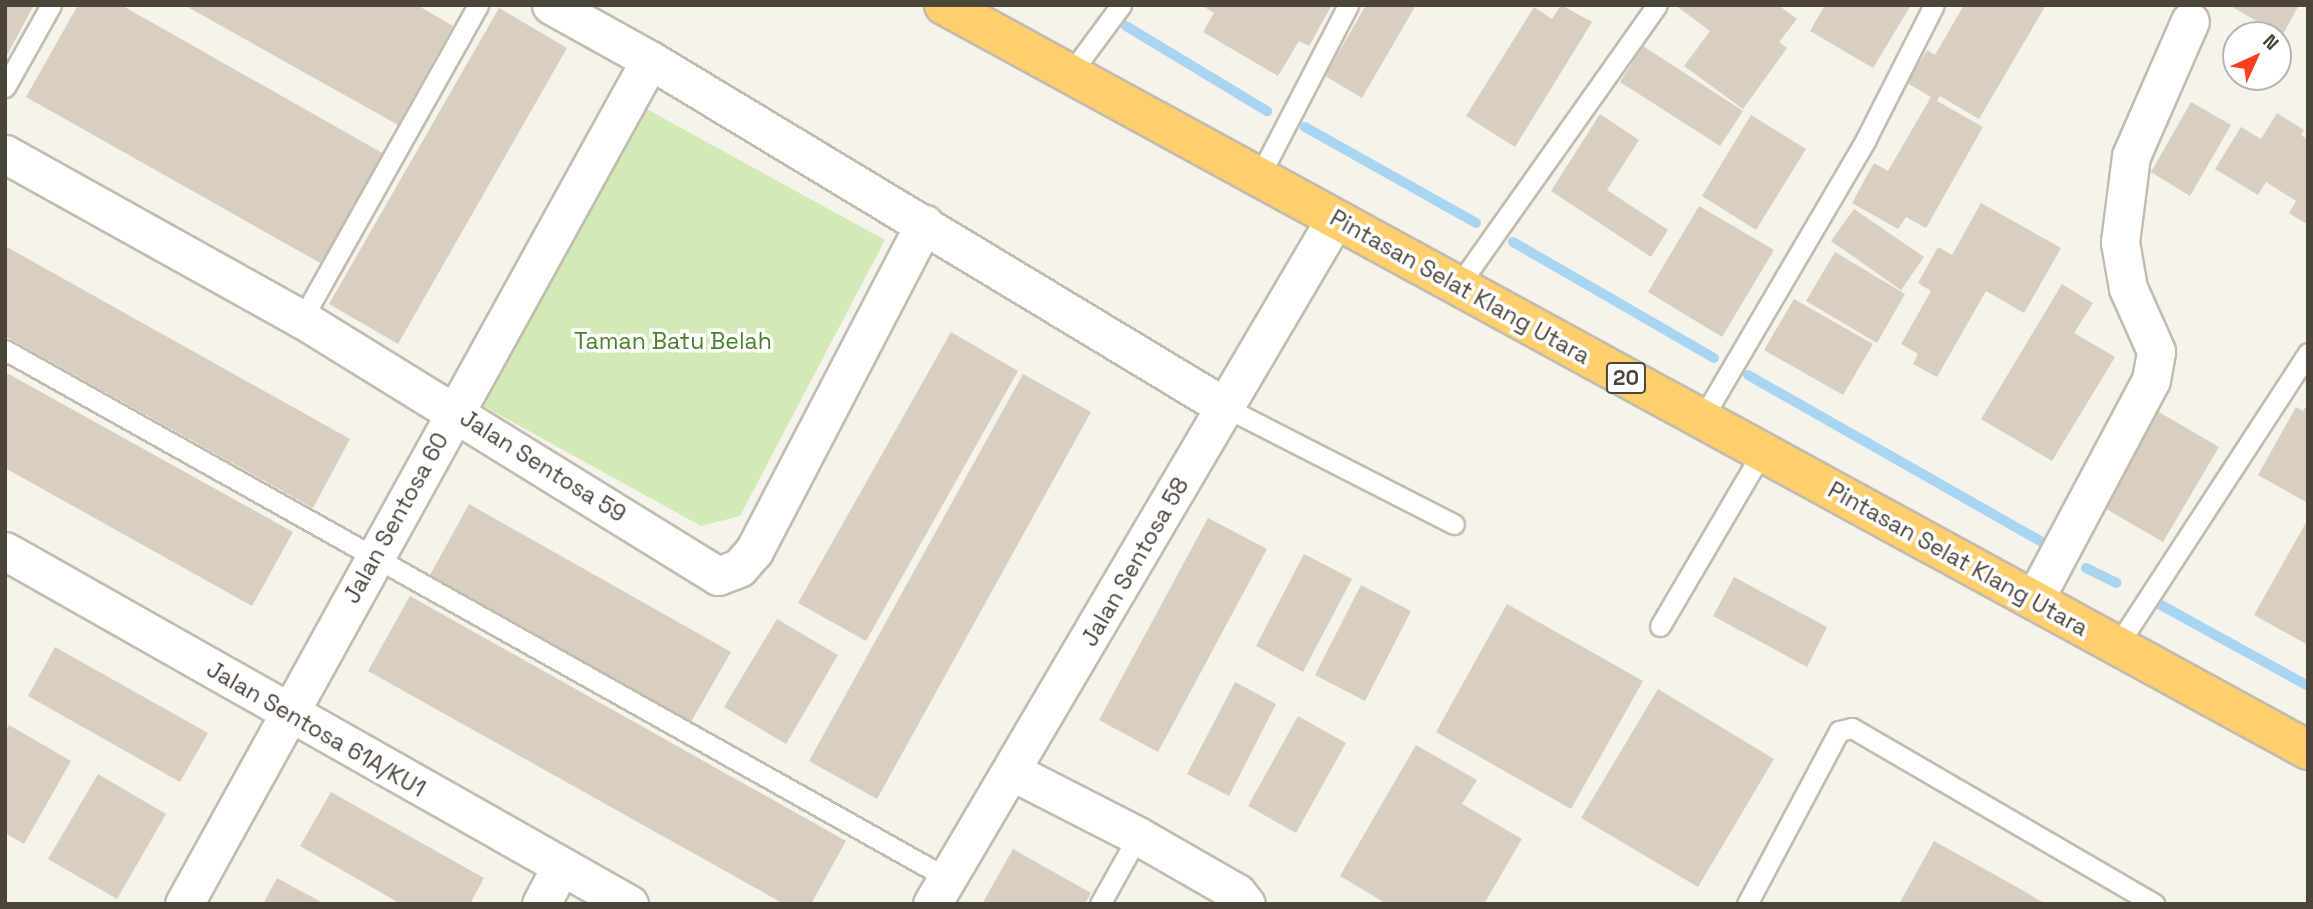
<!DOCTYPE html>
<style>
body{margin:0}
#map{position:relative;width:2313px;height:909px;overflow:hidden;background:#f6f3ec;font-family:"Space Grotesk",sans-serif}
div>[style]{position:absolute}
.green>*{inset:0;background:#d2eab5}
.stream>*{height:10px;margin:-5px;padding:0 5px;transform-origin:5px;border-radius:5px;background:#a9d4f2}
.building>*{inset:0;background:#d8cfc1}
.roads{filter:drop-shadow(2px 0 #c2bbae) drop-shadow(-2px 0 #c2bbae) drop-shadow(0 2px #c2bbae) drop-shadow(0 -2px #c2bbae)}
.lane>*{height:19px;margin:-9.5px;padding:0 9.5px;transform-origin:9.5px;border-radius:9.5px;background:#fff}
.street>*{height:37px;margin:-18.5px;padding:0 18.5px;transform-origin:18.5px;border-radius:18.5px;background:#fff}
.highway>*{height:38px;margin:-19px;padding:0 19px;transform-origin:19px;border-radius:19px;background:#ffcf6e}
span{translate:-50% -50%;white-space:nowrap;text-align:center;line-height:1.15;-webkit-text-stroke:7px #fff;paint-order:stroke}
.shield-label span{padding:2px 5px;background:#fff;border:2px solid;border-radius:5px;-webkit-text-stroke-width:0}
.shield-label{font-size:21px;color:#4b4439;font-weight:700}
.street-label{font-size:23px;color:#4b4439}
.park-label{font-size:23px;color:#4a7f2a}
.frame{position:absolute;inset:0;border:7px solid #4b4439;pointer-events:none}
.north{position:absolute;left:2222px;top:21px;width:70px;height:70px;box-sizing:border-box;background:#fff;border:2px solid #b7b4b0;border-radius:50%;rotate:45deg;font-size:19px;font-weight:700;line-height:28px;text-align:center;color:#4b4439}
.north::after{content:'';display:block;margin:auto;width:24px;height:32px;background:#fc3f1d;clip-path:polygon(50% 0,100% 100%,50% 72%,0 100%)}
</style>
<div id="map">
<div class="green">
<div style="clip-path:polygon(641px 106px,885px 240px,740px 516px,701px 526px,478px 403px)"></div>
</div>
<div class="stream">
<div style="left:1126px;top:26px;width:165px;rotate:31.1deg"></div>
<div style="left:1305px;top:127px;width:196px;rotate:29.3deg"></div>
<div style="left:1513px;top:242px;width:232px;rotate:30deg"></div>
<div style="left:1748px;top:375px;width:342px;rotate:29.6deg"></div>
<div style="left:2086px;top:568px;width:34px;rotate:26deg"></div>
<div style="left:2159px;top:604px;width:170px;rotate:28.8deg"></div>
</div>
<div class="building">
<div style="clip-path:polygon(5px 5px,34px 5px,5px 59px)"></div>
<div style="clip-path:polygon(78px 5px,121px 5px,384px 154px,322px 264px,26px 97px)"></div>
<div style="clip-path:polygon(184px 5px,417px 5px,453px 26px,398px 125px)"></div>
<div style="clip-path:polygon(1201px 5px,1332px 5px,1309px 46px,1299px 41px,1278px 76px,1203px 32px,1214px 13px)"></div>
<div style="clip-path:polygon(1366px 5px,1416px 5px,1362px 98px,1325px 76px)"></div>
<div style="clip-path:polygon(1561px 5px,1592px 22px,1515px 147px,1466px 116px,1534px 7px,1552px 19px)"></div>
<div style="clip-path:polygon(1675px 5px,1778px 5px,1797px 19px,1779px 42px,1787px 48px,1743px 109px,1684px 66px,1710px 31px)"></div>
<div style="clip-path:polygon(1825px 5px,1911px 5px,1873px 68px,1810px 31px)"></div>
<div style="clip-path:polygon(1964px 5px,2046px 5px,1979px 119px,1940px 96px,1937px 101px,1983px 127px,1926px 228px,1906px 217px,1898px 229px,1852px 203px,1874px 163px,1888px 171px,1931px 97px,1907px 83px,1927px 50px,1935px 55px)"></div>
<div style="clip-path:polygon(2229px 5px,2299px 5px,2282px 36px)"></div>
<div style="clip-path:polygon(499px 8px,567px 48px,398px 344px,329px 304px)"></div>
<div style="clip-path:polygon(1643px 46px,1743px 111px,1720px 146px,1620px 82px)"></div>
<div style="clip-path:polygon(2191px 102px,2231px 125px,2190px 196px,2151px 172px)"></div>
<div style="clip-path:polygon(2277px 113px,2304px 130px,2301px 135px,2308px 140px,2308px 225px,2289px 213px,2296px 201px,2266px 182px,2258px 195px,2215px 169px,2241px 127px,2261px 139px)"></div>
<div style="clip-path:polygon(1600px 114px,1639px 140px,1607px 190px,1668px 230px,1651px 257px,1551px 191px)"></div>
<div style="clip-path:polygon(1751px 115px,1806px 149px,1756px 230px,1702px 196px)"></div>
<div style="clip-path:polygon(1981px 203px,2061px 248px,2024px 313px,1986px 291px,1937px 377px,1913px 364px,1918px 354px,1901px 344px,1931px 291px,1918px 283px,1938px 247px,1952px 255px)"></div>
<div style="clip-path:polygon(1699px 206px,1774px 250px,1722px 337px,1648px 292px)"></div>
<div style="clip-path:polygon(1854px 209px,1924px 257px,1901px 290px,1831px 241px)"></div>
<div style="clip-path:polygon(5px 246px,350px 439px,313px 508px,5px 336px)"></div>
<div style="clip-path:polygon(1835px 252px,1905px 294px,1877px 343px,1806px 301px)"></div>
<div style="clip-path:polygon(2062px 284px,2093px 303px,2074px 333px,2115px 357px,2052px 461px,1981px 419px)"></div>
<div style="clip-path:polygon(1794px 299px,1873px 344px,1843px 395px,1764px 350px)"></div>
<div style="clip-path:polygon(951px 332px,1018px 371px,866px 641px,798px 603px)"></div>
<div style="clip-path:polygon(5px 372px,293px 532px,252px 606px,5px 468px)"></div>
<div style="clip-path:polygon(1023px 374px,1091px 412px,877px 799px,809px 761px)"></div>
<div style="clip-path:polygon(2308px 403px,2308px 503px,2258px 475px,2296px 407px,2303px 411px)"></div>
<div style="clip-path:polygon(2152px 408px,2219px 447px,2163px 542px,2096px 503px)"></div>
<div style="clip-path:polygon(469px 504px,731px 652px,691px 722px,430px 575px)"></div>
<div style="clip-path:polygon(1208px 518px,1267px 549px,1158px 752px,1099px 720px)"></div>
<div style="clip-path:polygon(2308px 519px,2308px 645px,2254px 615px)"></div>
<div style="clip-path:polygon(1304px 554px,1352px 579px,1303px 672px,1256px 646px)"></div>
<div style="clip-path:polygon(1734px 577px,1827px 627px,1807px 667px,1713px 616px)"></div>
<div style="clip-path:polygon(1361px 585px,1411px 611px,1365px 701px,1315px 675px)"></div>
<div style="clip-path:polygon(410px 596px,846px 841px,811px 904px,784px 904px,368px 671px)"></div>
<div style="clip-path:polygon(1507px 604px,1643px 681px,1571px 809px,1436px 732px)"></div>
<div style="clip-path:polygon(777px 619px,838px 655px,786px 744px,724px 707px)"></div>
<div style="clip-path:polygon(55px 647px,208px 733px,180px 782px,28px 696px)"></div>
<div style="clip-path:polygon(1235px 682px,1276px 704px,1229px 796px,1187px 774px)"></div>
<div style="clip-path:polygon(1658px 689px,1774px 759px,1698px 887px,1581px 818px)"></div>
<div style="clip-path:polygon(1298px 716px,1346px 743px,1296px 833px,1248px 806px)"></div>
<div style="clip-path:polygon(9px 725px,71px 761px,24px 844px,5px 833px,5px 732px)"></div>
<div style="clip-path:polygon(1416px 745px,1477px 780px,1462px 804px,1522px 839px,1484px 904px,1387px 904px,1340px 876px)"></div>
<div style="clip-path:polygon(98px 774px,166px 814px,117px 899px,48px 859px)"></div>
<div style="clip-path:polygon(331px 792px,484px 878px,470px 904px,401px 904px,300px 846px)"></div>
<div style="clip-path:polygon(1934px 841px,2008px 882px,2046px 904px,1899px 904px)"></div>
<div style="clip-path:polygon(1013px 849px,1091px 893px,1085px 904px,982px 904px)"></div>
<div style="clip-path:polygon(277px 878px,325px 904px,263px 904px)"></div>
</div>
<div class="roads">
<div class="lane">
<div style="left:1070px;top:74px;width:86px;rotate:-53.5deg"></div>
<div style="left:5px;top:87px;width:94px;rotate:-60.7deg"></div>
<div style="left:1259px;top:177px;width:194px;rotate:-62.6deg"></div>
<div style="left:1458px;top:286px;width:344px;rotate:-54.7deg"></div>
<div style="left:302px;top:319px;width:360px;rotate:-60.7deg"></div>
<div style="left:5px;top:350px;width:1080px;rotate:29.27deg"></div>
<div style="left:1225px;top:407px;width:257px;rotate:27.1deg"></div>
<div style="left:1702px;top:419px;width:324px;rotate:-59.6deg"></div>
<div style="left:1866px;top:139px;width:150px;rotate:-63.1deg"></div>
<div style="left:1660px;top:626px;width:202px;rotate:-59.6deg"></div>
<div style="left:2117px;top:646px;width:350px;rotate:-56.9deg"></div>
<div style="left:1100px;top:904px;width:78px;rotate:-60.8deg"></div>
<div style="left:1747px;top:904px;width:196px;rotate:-62deg"></div>
<div style="left:1839px;top:731px;width:13px;rotate:-13deg"></div>
<div style="left:1852px;top:728px;width:350px;rotate:30.2deg"></div>
</div>
<div class="street">
<div style="left:551px;top:5px;width:113px;rotate:29.1deg"></div>
<div style="left:650px;top:60px;width:672px;rotate:31.11deg"></div>
<div style="left:5px;top:154px;width:340px;rotate:29.1deg"></div>
<div style="left:302px;top:319px;width:489px;rotate:31.7deg"></div>
<div style="left:718px;top:576px;width:22px;rotate:-21deg"></div>
<div style="left:739px;top:568px;width:23px;rotate:-49deg"></div>
<div style="left:754px;top:551px;width:369px;rotate:-62.5deg"></div>
<div style="left:5px;top:551px;width:717px;rotate:29.5deg"></div>
<div style="left:2034px;top:600px;width:249px;rotate:-62deg"></div>
<div style="left:2151px;top:380px;width:29px;rotate:-80deg"></div>
<div style="left:2156px;top:351px;width:69px;rotate:-114deg"></div>
<div style="left:2128px;top:288px;width:47px;rotate:-99.9deg"></div>
<div style="left:2120px;top:242px;width:87px;rotate:-82.7deg"></div>
<div style="left:2131px;top:156px;width:147px;rotate:-66.4deg"></div>
<div style="left:1013px;top:772px;width:140px;rotate:27.1deg"></div>
<div style="left:1138px;top:836px;width:114px;rotate:29.9deg"></div>
<div style="left:1237px;top:893px;width:14px;rotate:51deg"></div>
<div style="left:184px;top:904px;width:964px;rotate:-61.1deg"></div>
<div style="left:541px;top:904px;width:40px;rotate:-62deg"></div>
<div style="left:932px;top:904px;width:795px;rotate:-59.53deg"></div>
</div>
<div class="highway">
<div style="left:944px;top:5px;width:1554px;rotate:28.64deg"></div>
</div>
</div>
<div class="shield-label">
<span style="left:1626px;top:378px">20</span>
</div>
<div class="street-label">
<span style="left:1460px;top:287px;rotate:29deg">Pintasan Selat Klang Utara</span>
<span style="left:543px;top:466px;rotate:32deg">Jalan Sentosa 59</span>
<span style="left:396px;top:518px;rotate:-61deg">Jalan Sentosa 60</span>
<span style="left:1958px;top:559px;rotate:29deg">Pintasan Selat Klang Utara</span>
<span style="left:1135px;top:562px;rotate:-60deg">Jalan Sentosa 58</span>
<span style="left:316px;top:729px;rotate:30deg">Jalan Sentosa 61A/KU1</span>
</div>
<div class="park-label">
<span style="left:673px;top:341px">Taman Batu Belah</span>
</div>
<div class="frame"></div>
<div class="north">N</div>
</div>
